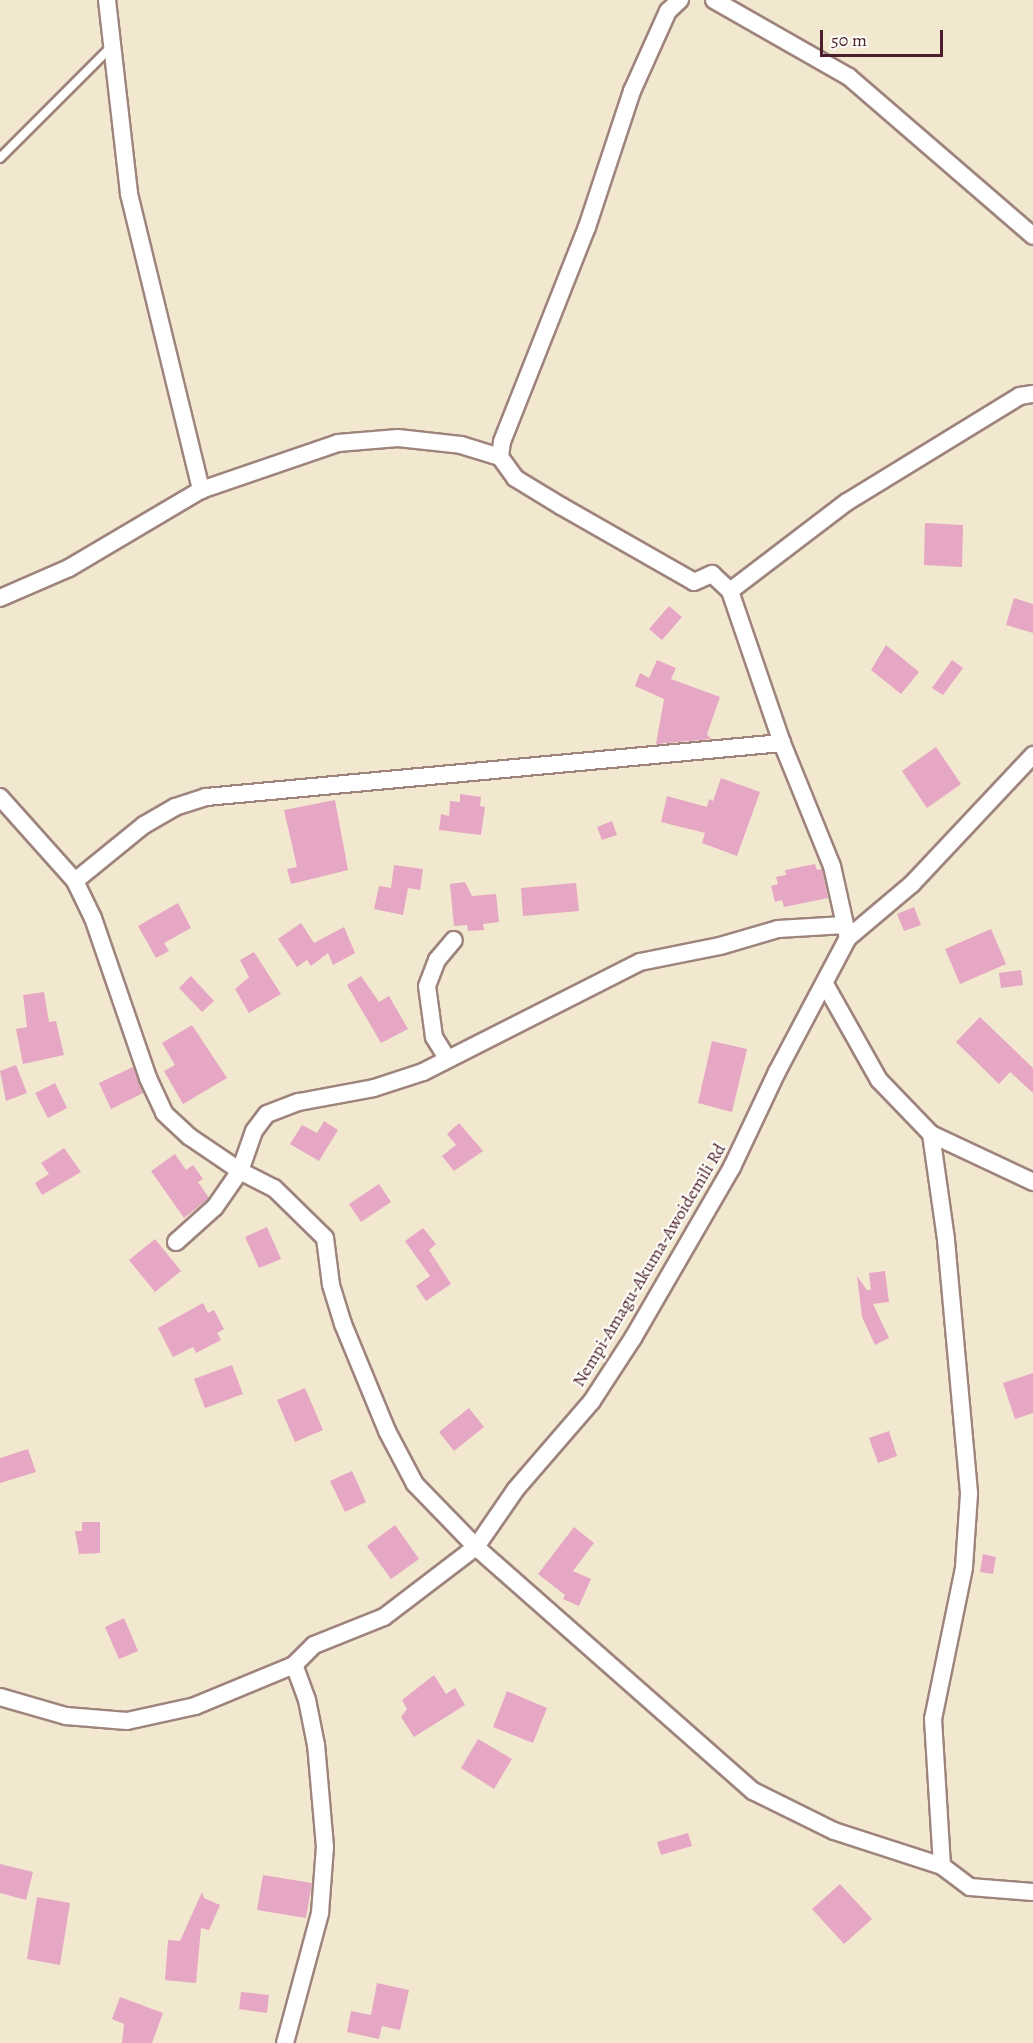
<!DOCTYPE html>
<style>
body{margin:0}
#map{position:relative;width:1033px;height:2043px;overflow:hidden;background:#f2e8cf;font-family:Alegreya,serif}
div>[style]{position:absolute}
.building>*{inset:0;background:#e5a7c3}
.roads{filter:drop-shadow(2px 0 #9e847d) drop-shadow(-2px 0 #9e847d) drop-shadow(0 2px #9e847d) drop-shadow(0 -2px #9e847d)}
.lane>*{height:8px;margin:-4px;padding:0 4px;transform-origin:4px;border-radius:4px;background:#fff}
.street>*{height:16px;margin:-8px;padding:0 8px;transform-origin:8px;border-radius:8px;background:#fff}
span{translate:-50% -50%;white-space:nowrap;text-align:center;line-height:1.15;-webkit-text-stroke:4.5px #fdfcf7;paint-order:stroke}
.street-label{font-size:18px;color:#4a1f2b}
.scale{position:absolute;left:820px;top:30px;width:123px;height:27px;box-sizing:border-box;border:3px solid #4a1f2b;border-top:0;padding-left:8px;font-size:18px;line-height:21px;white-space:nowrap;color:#4a1f2b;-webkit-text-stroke:4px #fdfcf7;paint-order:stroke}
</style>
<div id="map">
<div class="building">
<div style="clip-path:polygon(925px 523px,963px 525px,962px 567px,924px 565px)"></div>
<div style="clip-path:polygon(1014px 598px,1033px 604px,1033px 633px,1006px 625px)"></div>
<div style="clip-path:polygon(669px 606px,682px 617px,662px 640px,649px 629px)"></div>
<div style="clip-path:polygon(886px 645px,919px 672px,901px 694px,871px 670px)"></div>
<div style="clip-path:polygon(657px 660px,676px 668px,671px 679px,720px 697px,707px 734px,711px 739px,656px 744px,664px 699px,635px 686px,640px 673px,649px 678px)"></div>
<div style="clip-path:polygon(952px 660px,963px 668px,943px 695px,932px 688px)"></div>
<div style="clip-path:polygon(936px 747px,961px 784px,927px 808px,902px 771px)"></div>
<div style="clip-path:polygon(721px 778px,760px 792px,737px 856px,702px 843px,705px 833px,661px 822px,667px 796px,707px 807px,709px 799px,713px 801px)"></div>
<div style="clip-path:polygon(460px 794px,481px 797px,480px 806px,485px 807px,481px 835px,439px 830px,441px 814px,449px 816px,450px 801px,460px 802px)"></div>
<div style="clip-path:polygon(335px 800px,348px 870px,291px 884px,287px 869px,297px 867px,284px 810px)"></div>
<div style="clip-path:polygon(612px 821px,617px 835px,602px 840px,597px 827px)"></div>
<div style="clip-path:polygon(815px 864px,817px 870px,822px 869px,828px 898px,784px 907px,782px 900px,775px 902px,771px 886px,778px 884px,776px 877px,786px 875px,785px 870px)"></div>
<div style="clip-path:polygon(394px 865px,423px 869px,420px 890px,408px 888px,403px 915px,374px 909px,379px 886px,391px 888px)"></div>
<div style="clip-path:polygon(465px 882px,472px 896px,496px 894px,499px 922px,483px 924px,484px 930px,468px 931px,467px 925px,454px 926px,450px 884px)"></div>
<div style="clip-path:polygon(576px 883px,579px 911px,523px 916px,521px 888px)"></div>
<div style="clip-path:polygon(178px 903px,191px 928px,164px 943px,169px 951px,156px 958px,138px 926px)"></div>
<div style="clip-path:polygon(914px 907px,921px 925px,904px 931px,897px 914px)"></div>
<div style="clip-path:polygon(301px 923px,314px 943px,344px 927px,355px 953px,333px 965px,328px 953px,311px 966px,307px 960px,297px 967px,278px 939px)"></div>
<div style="clip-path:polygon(991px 929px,1006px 964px,960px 984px,945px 949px)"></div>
<div style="clip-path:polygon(254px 952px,281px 994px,249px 1013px,235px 989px,249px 977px,240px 960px)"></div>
<div style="clip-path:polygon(1021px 970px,1023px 985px,1001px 988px,999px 973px)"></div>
<div style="clip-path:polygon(191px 976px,214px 1001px,202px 1012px,179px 988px)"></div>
<div style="clip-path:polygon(361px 976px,379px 1002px,389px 996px,408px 1029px,381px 1043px,347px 985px)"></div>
<div style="clip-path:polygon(44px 992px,49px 1022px,56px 1021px,64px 1055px,23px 1064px,16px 1029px,27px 1027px,23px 995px)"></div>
<div style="clip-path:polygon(980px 1017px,1033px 1068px,1033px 1093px,1010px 1072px,999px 1084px,956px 1042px)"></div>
<div style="clip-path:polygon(192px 1025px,227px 1078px,183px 1104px,164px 1071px,175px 1065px,162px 1043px)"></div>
<div style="clip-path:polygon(712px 1041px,747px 1049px,732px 1112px,698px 1103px)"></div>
<div style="clip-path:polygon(16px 1065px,27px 1093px,6px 1101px,0 1071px)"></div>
<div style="clip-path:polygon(133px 1067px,143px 1093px,111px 1109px,99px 1083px)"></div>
<div style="clip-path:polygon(55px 1083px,67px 1108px,48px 1118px,35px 1093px)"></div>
<div style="clip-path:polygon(324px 1121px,338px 1130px,319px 1161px,290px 1144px,302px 1125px,317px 1133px)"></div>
<div style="clip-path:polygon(459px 1123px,483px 1151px,454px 1171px,442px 1156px,456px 1145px,447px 1134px)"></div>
<div style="clip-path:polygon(64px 1148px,81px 1172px,42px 1195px,35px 1183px,49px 1174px,41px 1163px)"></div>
<div style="clip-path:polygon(175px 1154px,186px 1170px,193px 1165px,203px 1179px,198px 1182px,209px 1198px,184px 1218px,151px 1171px)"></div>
<div style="clip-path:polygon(379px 1184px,391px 1202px,361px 1222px,349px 1204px)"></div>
<div style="clip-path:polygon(267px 1227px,281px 1259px,259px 1268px,245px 1237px)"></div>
<div style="clip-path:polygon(423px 1228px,436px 1244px,429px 1250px,451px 1284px,426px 1301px,416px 1286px,430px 1276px,405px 1241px)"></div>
<div style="clip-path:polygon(155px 1239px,181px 1271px,155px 1292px,129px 1260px)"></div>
<div style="clip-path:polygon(885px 1271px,889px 1302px,873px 1304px,889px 1338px,875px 1345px,862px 1317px,857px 1276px,867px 1290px,871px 1290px,869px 1273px)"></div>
<div style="clip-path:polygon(203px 1303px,208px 1313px,214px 1310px,224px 1329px,217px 1333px,221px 1340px,196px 1353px,193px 1347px,173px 1357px,158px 1328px)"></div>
<div style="clip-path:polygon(232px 1365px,243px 1394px,205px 1408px,194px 1379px)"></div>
<div style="clip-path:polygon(1033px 1373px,1033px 1413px,1015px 1419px,1003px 1383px)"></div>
<div style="clip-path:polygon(305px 1388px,323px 1430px,295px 1442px,277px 1400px)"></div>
<div style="clip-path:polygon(469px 1408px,484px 1427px,454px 1451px,439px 1432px)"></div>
<div style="clip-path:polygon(889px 1431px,897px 1456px,878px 1463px,869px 1438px)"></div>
<div style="clip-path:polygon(28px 1449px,36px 1472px,0 1483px,0 1458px)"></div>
<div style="clip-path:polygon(352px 1471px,366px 1502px,345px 1512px,330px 1481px)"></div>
<div style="clip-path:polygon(82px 1522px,100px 1522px,100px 1553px,79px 1554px,75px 1531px,82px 1531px)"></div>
<div style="clip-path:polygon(395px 1525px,419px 1559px,391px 1579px,367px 1546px)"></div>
<div style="clip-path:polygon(574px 1527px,594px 1543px,573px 1571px,591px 1579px,579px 1606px,563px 1599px,565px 1595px,538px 1574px)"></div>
<div style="clip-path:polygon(983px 1554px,996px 1557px,993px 1574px,980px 1572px)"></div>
<div style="clip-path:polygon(124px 1618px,138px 1651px,119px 1659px,105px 1627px)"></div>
<div style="clip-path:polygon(434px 1675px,446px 1694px,455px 1688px,465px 1705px,414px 1737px,401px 1717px,407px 1709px,402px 1700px)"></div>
<div style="clip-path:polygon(507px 1691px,547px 1708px,533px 1743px,493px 1727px)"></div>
<div style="clip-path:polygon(478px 1739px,512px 1759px,494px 1789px,461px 1768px)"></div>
<div style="clip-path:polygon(688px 1833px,692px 1846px,661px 1855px,657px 1842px)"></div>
<div style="clip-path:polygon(0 1864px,33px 1872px,26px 1900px,0 1893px)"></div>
<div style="clip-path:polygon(263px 1875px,312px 1883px,306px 1918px,257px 1910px)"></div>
<div style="clip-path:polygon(840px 1884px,872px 1919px,844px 1944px,812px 1909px)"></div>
<div style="clip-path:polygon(202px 1892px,204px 1898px,220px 1905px,209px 1930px,201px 1928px,196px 1983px,165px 1980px,168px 1940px,180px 1941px)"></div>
<div style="clip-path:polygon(37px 1897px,70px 1903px,60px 1965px,27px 1959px)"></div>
<div style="clip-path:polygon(377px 1983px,409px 1990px,400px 2030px,382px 2026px,379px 2039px,347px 2032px,351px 2011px,371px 2015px)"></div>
<div style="clip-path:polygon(241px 1992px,269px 1995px,267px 2013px,239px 2009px)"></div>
<div style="clip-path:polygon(120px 1997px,163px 2013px,152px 2043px,122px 2043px,124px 2024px,112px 2019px)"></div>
</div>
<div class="roads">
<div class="lane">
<div style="left:0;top:158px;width:160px;rotate:-45deg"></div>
</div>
<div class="street">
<div style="left:107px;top:0;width:195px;rotate:83.5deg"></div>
<div style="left:129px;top:194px;width:305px;rotate:76.3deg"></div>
<div style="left:680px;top:0;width:16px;rotate:137deg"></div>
<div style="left:668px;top:11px;width:88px;rotate:114.2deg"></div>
<div style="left:632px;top:91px;width:143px;rotate:108.3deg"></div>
<div style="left:587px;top:227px;width:231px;rotate:111.6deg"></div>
<div style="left:502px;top:442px;width:15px;rotate:98deg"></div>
<div style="left:500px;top:457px;width:26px;rotate:54deg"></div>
<div style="left:515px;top:478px;width:54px;rotate:31.3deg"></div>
<div style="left:561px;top:506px;width:153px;rotate:29.7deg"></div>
<div style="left:694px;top:582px;width:20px;rotate:-24deg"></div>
<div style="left:712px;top:574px;width:25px;rotate:43deg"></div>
<div style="left:730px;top:591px;width:161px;rotate:71.1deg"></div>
<div style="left:782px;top:743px;width:133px;rotate:67.9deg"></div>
<div style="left:832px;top:866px;width:74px;rotate:77.5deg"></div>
<div style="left:714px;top:0;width:155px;rotate:29.7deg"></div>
<div style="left:849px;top:77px;width:243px;rotate:40.8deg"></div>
<div style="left:730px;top:591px;width:147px;rotate:-37.3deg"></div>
<div style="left:847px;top:502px;width:203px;rotate:-31.5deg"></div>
<div style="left:1020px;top:396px;width:13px;rotate:-9deg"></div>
<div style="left:0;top:598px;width:75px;rotate:-23.5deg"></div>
<div style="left:69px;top:568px;width:153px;rotate:-30.6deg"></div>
<div style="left:201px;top:490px;width:145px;rotate:-18.9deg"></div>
<div style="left:338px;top:443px;width:60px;rotate:-4.8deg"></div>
<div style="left:398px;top:438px;width:63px;rotate:6.3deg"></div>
<div style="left:461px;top:445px;width:41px;rotate:17.1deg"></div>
<div style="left:0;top:797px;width:113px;rotate:48.2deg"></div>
<div style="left:75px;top:881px;width:41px;rotate:64.1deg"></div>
<div style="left:93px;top:918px;width:169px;rotate:71deg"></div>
<div style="left:148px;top:1078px;width:38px;rotate:65deg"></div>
<div style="left:164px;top:1113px;width:35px;rotate:43deg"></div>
<div style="left:190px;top:1137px;width:60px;rotate:34.2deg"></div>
<div style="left:240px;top:1171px;width:38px;rotate:27deg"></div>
<div style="left:274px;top:1188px;width:71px;rotate:44.4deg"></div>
<div style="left:325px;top:1238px;width:47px;rotate:82.7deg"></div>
<div style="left:331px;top:1285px;width:41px;rotate:72.9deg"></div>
<div style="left:343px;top:1324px;width:116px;rotate:67.6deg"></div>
<div style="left:387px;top:1431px;width:60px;rotate:62.2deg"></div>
<div style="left:415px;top:1484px;width:88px;rotate:45.9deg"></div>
<div style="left:476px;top:1547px;width:369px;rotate:41.4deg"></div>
<div style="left:753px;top:1791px;width:90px;rotate:26.3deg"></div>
<div style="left:834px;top:1831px;width:114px;rotate:18deg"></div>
<div style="left:942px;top:1866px;width:35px;rotate:37deg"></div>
<div style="left:970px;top:1887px;width:63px;rotate:4.5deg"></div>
<div style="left:75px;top:881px;width:89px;rotate:-39.1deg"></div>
<div style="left:144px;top:825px;width:36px;rotate:-30deg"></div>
<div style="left:175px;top:807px;width:33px;rotate:-18deg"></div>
<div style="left:206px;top:797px;width:579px;rotate:-5.36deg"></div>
<div style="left:826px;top:986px;width:108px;rotate:60.6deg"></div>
<div style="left:879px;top:1080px;width:75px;rotate:46.1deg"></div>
<div style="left:931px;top:1134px;width:113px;rotate:25.2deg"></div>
<div style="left:447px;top:1058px;width:25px;rotate:-122deg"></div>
<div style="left:434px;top:1037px;width:51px;rotate:-97.8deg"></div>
<div style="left:427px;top:986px;width:28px;rotate:-69deg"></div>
<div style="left:437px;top:960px;width:26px;rotate:-50deg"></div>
<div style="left:931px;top:1134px;width:107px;rotate:81.9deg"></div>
<div style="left:946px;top:1240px;width:255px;rotate:84.8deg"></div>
<div style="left:969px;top:1494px;width:74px;rotate:93.9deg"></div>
<div style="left:964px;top:1568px;width:154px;rotate:101.6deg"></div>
<div style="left:933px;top:1719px;width:147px;rotate:86.5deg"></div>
<div style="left:176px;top:1242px;width:52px;rotate:-41.9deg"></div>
<div style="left:215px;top:1207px;width:44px;rotate:-55.2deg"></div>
<div style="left:240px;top:1171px;width:42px;rotate:-70.7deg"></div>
<div style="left:254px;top:1131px;width:21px;rotate:-53deg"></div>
<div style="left:267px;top:1114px;width:34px;rotate:-21deg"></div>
<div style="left:299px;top:1102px;width:76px;rotate:-10.6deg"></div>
<div style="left:374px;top:1088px;width:52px;rotate:-18.1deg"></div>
<div style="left:423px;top:1072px;width:243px;rotate:-26.9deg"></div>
<div style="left:640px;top:962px;width:82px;rotate:-11.3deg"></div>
<div style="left:720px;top:946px;width:60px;rotate:-16.3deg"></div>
<div style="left:778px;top:929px;width:67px;rotate:-3.4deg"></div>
<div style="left:0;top:1697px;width:69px;rotate:16.1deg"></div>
<div style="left:66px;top:1716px;width:61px;rotate:4.7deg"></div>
<div style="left:127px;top:1721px;width:70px;rotate:-12.4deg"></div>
<div style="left:195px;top:1706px;width:107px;rotate:-22.5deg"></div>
<div style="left:294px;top:1665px;width:28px;rotate:-45deg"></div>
<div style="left:314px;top:1645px;width:75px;rotate:-21.8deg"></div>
<div style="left:384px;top:1617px;width:116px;rotate:-37.3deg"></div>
<div style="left:476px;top:1547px;width:70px;rotate:-55.4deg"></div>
<div style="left:516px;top:1489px;width:116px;rotate:-49.2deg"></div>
<div style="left:592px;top:1401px;width:75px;rotate:-56.9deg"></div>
<div style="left:633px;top:1338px;width:198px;rotate:-59.9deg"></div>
<div style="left:732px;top:1167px;width:105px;rotate:-64.7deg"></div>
<div style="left:777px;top:1072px;width:152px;rotate:-62.1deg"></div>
<div style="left:848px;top:938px;width:84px;rotate:-40.2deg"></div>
<div style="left:912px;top:884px;width:177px;rotate:-46.8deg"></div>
<div style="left:285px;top:2043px;width:135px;rotate:-74.9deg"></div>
<div style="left:320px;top:1913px;width:66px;rotate:-85.7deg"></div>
<div style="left:325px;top:1847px;width:102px;rotate:-95deg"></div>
<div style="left:316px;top:1745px;width:46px;rotate:-101.3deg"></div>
<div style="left:307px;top:1700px;width:37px;rotate:-110deg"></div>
</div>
</div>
<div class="street-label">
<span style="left:649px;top:1265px;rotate:-59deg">Nempi-Amagu-Akuma-Awoidemili Rd</span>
</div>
<div class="scale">50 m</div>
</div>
